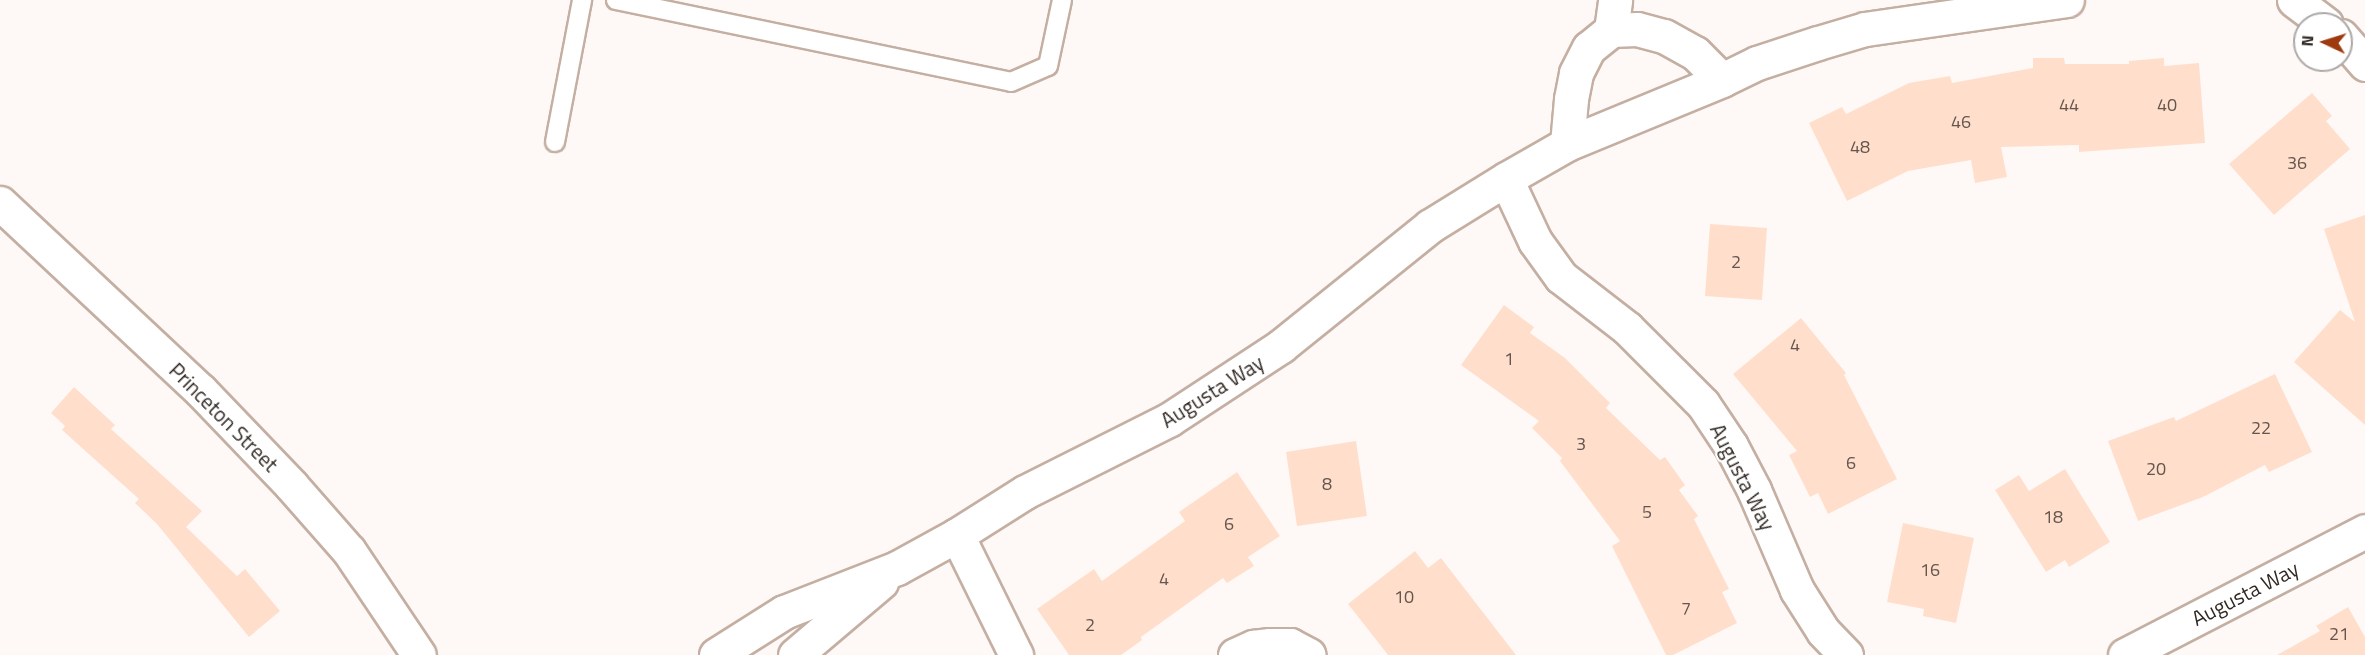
<!DOCTYPE html>
<style>
body{margin:0}
#map{position:relative;width:2365px;height:655px;overflow:hidden;background:#fef9f7;font-family:"Titillium Web",sans-serif}
div>[style]{position:absolute}
.building>*{inset:0;background:#ffdfcc}
.roads{filter:drop-shadow(2px 0 #c4afa2) drop-shadow(-2px 0 #c4afa2) drop-shadow(0 2px #c4afa2) drop-shadow(0 -2px #c4afa2)}
.lane>*{height:18px;margin:-9px;padding:0 9px;transform-origin:9px;border-radius:9px;background:#fff}
.street>*{height:33px;margin:-16.5px;padding:0 16.5px;transform-origin:16.5px;border-radius:16.5px;background:#fff}
.secondary>*{height:33px;margin:-16.5px;padding:0 16.5px;transform-origin:16.5px;border-radius:16.5px;background:#fff}
span{translate:-50% -50%;white-space:nowrap;text-align:center;line-height:1.15;-webkit-text-stroke:4.5px #fff;paint-order:stroke}
.number-label{font-size:18px;color:#64564e}
.number-label span{-webkit-text-stroke-width:0}
.street-label{font-size:21px;color:#312924}
.north{position:absolute;left:2293px;top:12px;width:60px;height:60px;box-sizing:border-box;background:#fff;border:2px solid #ada9a7;border-radius:50%;rotate:274deg;font-size:16px;font-weight:700;line-height:24px;text-align:center;color:#312924}
.north::after{content:'';display:block;margin:auto;width:21px;height:27px;background:#9f390e;clip-path:polygon(50% 0,100% 100%,50% 72%,0 100%)}
</style>
<div id="map">
<div class="building">
<div style="clip-path:polygon(2033px 58px,2064px 58px,2065px 64px,2129px 64px,2129px 61px,2164px 58px,2164px 66px,2199px 63px,2205px 143px,2079px 152px,2079px 145px,2001px 147px,2007px 177px,1975px 183px,1971px 160px,1908px 171px,1847px 201px,1809px 123px,1842px 107px,1846px 114px,1909px 83px,1950px 76px,1952px 83px,2033px 68px)"></div>
<div style="clip-path:polygon(2312px 93px,2332px 116px,2326px 121px,2350px 149px,2274px 215px,2229px 164px)"></div>
<div style="clip-path:polygon(2365px 215px,2365px 425px,2294px 362px,2340px 310px,2355px 322px,2324px 229px)"></div>
<div style="clip-path:polygon(1710px 224px,1767px 228px,1762px 300px,1705px 296px)"></div>
<div style="clip-path:polygon(1504px 305px,1534px 327px,1530px 333px,1565px 358px,1610px 403px,1606px 408px,1660px 460px,1665px 457px,1685px 485px,1679px 490px,1698px 516px,1694px 519px,1729px 589px,1722px 592px,1737px 623px,1673px 655px,1666px 655px,1612px 546px,1620px 541px,1560px 461px,1562px 458px,1532px 428px,1539px 421px,1461px 365px)"></div>
<div style="clip-path:polygon(1801px 318px,1846px 373px,1844px 375px,1897px 479px,1828px 514px,1818px 493px,1810px 497px,1789px 455px,1797px 451px,1733px 374px)"></div>
<div style="clip-path:polygon(2275px 374px,2312px 452px,2269px 472px,2265px 465px,2203px 497px,2138px 521px,2108px 441px,2174px 417px,2176px 421px)"></div>
<div style="clip-path:polygon(74px 387px,115px 425px,111px 429px,202px 511px,186px 527px,237px 576px,245px 569px,280px 611px,249px 637px,157px 524px,135px 503px,139px 499px,62px 430px,65px 426px,51px 413px)"></div>
<div style="clip-path:polygon(1356px 441px,1367px 516px,1297px 526px,1286px 452px)"></div>
<div style="clip-path:polygon(2065px 469px,2110px 542px,2069px 567px,2065px 560px,2046px 572px,1995px 490px,2019px 475px,2029px 491px)"></div>
<div style="clip-path:polygon(1237px 472px,1280px 536px,1248px 557px,1254px 566px,1227px 583px,1223px 578px,1141px 637px,1142px 640px,1121px 655px,1069px 655px,1037px 609px,1094px 569px,1102px 581px,1185px 521px,1179px 512px)"></div>
<div style="clip-path:polygon(1903px 523px,1974px 538px,1956px 623px,1923px 616px,1924px 609px,1887px 602px)"></div>
<div style="clip-path:polygon(1415px 551px,1428px 568px,1441px 558px,1516px 655px,1388px 655px,1348px 604px)"></div>
<div style="clip-path:polygon(2348px 607px,2365px 637px,2365px 655px,2277px 655px,2320px 631px,2316px 626px)"></div>
</div>
<div class="roads">
<div class="lane">
<div style="left:616px;top:0;width:403px;rotate:11.7deg"></div>
<div style="left:1011px;top:82px;width:40px;rotate:-23.4deg"></div>
<div style="left:1048px;top:66px;width:67px;rotate:-78deg"></div>
<div style="left:555px;top:142px;width:145px;rotate:-79.2deg"></div>
</div>
<div class="street">
<div style="left:2294px;top:0;width:40px;rotate:37deg"></div>
<div style="left:1611px;top:30px;width:26px;rotate:-2deg"></div>
<div style="left:1637px;top:29px;width:28px;rotate:15deg"></div>
<div style="left:1664px;top:36px;width:35px;rotate:29deg"></div>
<div style="left:1695px;top:53px;width:38px;rotate:45deg"></div>
<div style="left:2341px;top:36px;width:37px;rotate:49deg"></div>
<div style="left:1567px;top:144px;width:45px;rotate:-84.9deg"></div>
<div style="left:1571px;top:99px;width:26px;rotate:-79deg"></div>
<div style="left:1576px;top:73px;width:28px;rotate:-63deg"></div>
<div style="left:1589px;top:48px;width:28px;rotate:-39deg"></div>
<div style="left:1611px;top:30px;width:30px;rotate:-82deg"></div>
<div style="left:957px;top:535px;width:134px;rotate:63.8deg"></div>
<div style="left:716px;top:655px;width:80px;rotate:-32.3deg"></div>
<div style="left:784px;top:612px;width:121px;rotate:-21.3deg"></div>
<div style="left:897px;top:568px;width:68px;rotate:-28.8deg"></div>
<div style="left:957px;top:535px;width:80px;rotate:-32.3deg"></div>
<div style="left:1025px;top:492px;width:162px;rotate:-26.7deg"></div>
<div style="left:1170px;top:419px;width:133px;rotate:-33.3deg"></div>
<div style="left:1281px;top:346px;width:191px;rotate:-38.8deg"></div>
<div style="left:1430px;top:226px;width:89px;rotate:-31.7deg"></div>
<div style="left:795px;top:655px;width:113px;rotate:-40.3deg"></div>
<div style="left:1235px;top:655px;width:20px;rotate:-24deg"></div>
<div style="left:1253px;top:647px;width:17px;rotate:-7deg"></div>
<div style="left:1270px;top:645px;width:20px"></div>
<div style="left:1290px;top:645px;width:21px;rotate:28deg"></div>
<div style="left:1846px;top:655px;width:33px;rotate:-134deg"></div>
<div style="left:1823px;top:631px;width:49px;rotate:-122.4deg"></div>
<div style="left:1797px;top:590px;width:109px;rotate:-113.3deg"></div>
<div style="left:1754px;top:490px;width:50px;rotate:-117.6deg"></div>
<div style="left:1731px;top:446px;width:50px;rotate:-123.7deg"></div>
<div style="left:1703px;top:404px;width:107px;rotate:-135deg"></div>
<div style="left:1627px;top:328px;width:83px;rotate:-142.3deg"></div>
<div style="left:1561px;top:277px;width:44px;rotate:-125.8deg"></div>
<div style="left:1535px;top:241px;width:68px;rotate:-115.1deg"></div>
<div style="left:1506px;top:179px;width:70px;rotate:-29.8deg"></div>
<div style="left:1567px;top:144px;width:168px;rotate:-22.4deg"></div>
<div style="left:1722px;top:80px;width:39px;rotate:-26deg"></div>
<div style="left:1757px;top:63px;width:64px;rotate:-18.2deg"></div>
<div style="left:1818px;top:43px;width:49px;rotate:-16.6deg"></div>
<div style="left:1865px;top:29px;width:204px;rotate:-8.2deg"></div>
<div style="left:2125px;top:655px;width:270px;rotate:-27.3deg"></div>
</div>
<div class="secondary">
<div style="left:0;top:203px;width:274px;rotate:43.1deg"></div>
<div style="left:200px;top:390px;width:132px;rotate:46.2deg"></div>
<div style="left:291px;top:485px;width:88px;rotate:48.7deg"></div>
<div style="left:349px;top:551px;width:125px;rotate:56.1deg"></div>
</div>
</div>
<div class="number-label">
<span style="left:2069px;top:105px">44</span>
<span style="left:2167px;top:105px">40</span>
<span style="left:1961px;top:122px">46</span>
<span style="left:1860px;top:147px">48</span>
<span style="left:2297px;top:163px">36</span>
<span style="left:1736px;top:262px">2</span>
<span style="left:1795px;top:345px">4</span>
<span style="left:1509px;top:359px">1</span>
<span style="left:2261px;top:428px">22</span>
<span style="left:1581px;top:444px">3</span>
<span style="left:1851px;top:463px">6</span>
<span style="left:2156px;top:469px">20</span>
<span style="left:1327px;top:484px">8</span>
<span style="left:1647px;top:512px">5</span>
<span style="left:2053px;top:517px">18</span>
<span style="left:1229px;top:524px">6</span>
<span style="left:1930px;top:570px">16</span>
<span style="left:1164px;top:579px">4</span>
<span style="left:1404px;top:597px">10</span>
<span style="left:1686px;top:609px">7</span>
<span style="left:1090px;top:625px">2</span>
<span style="left:2339px;top:634px">21</span>
</div>
<div class="street-label">
<span style="left:1212px;top:391px;rotate:-32deg">Augusta Way</span>
<span style="left:224px;top:417px;rotate:45deg">Princeton Street</span>
<span style="left:1743px;top:477px;rotate:63deg">Augusta Way</span>
<span style="left:2245px;top:593px;rotate:-27deg">Augusta Way</span>
</div>
<div class="north">N</div>
</div>
